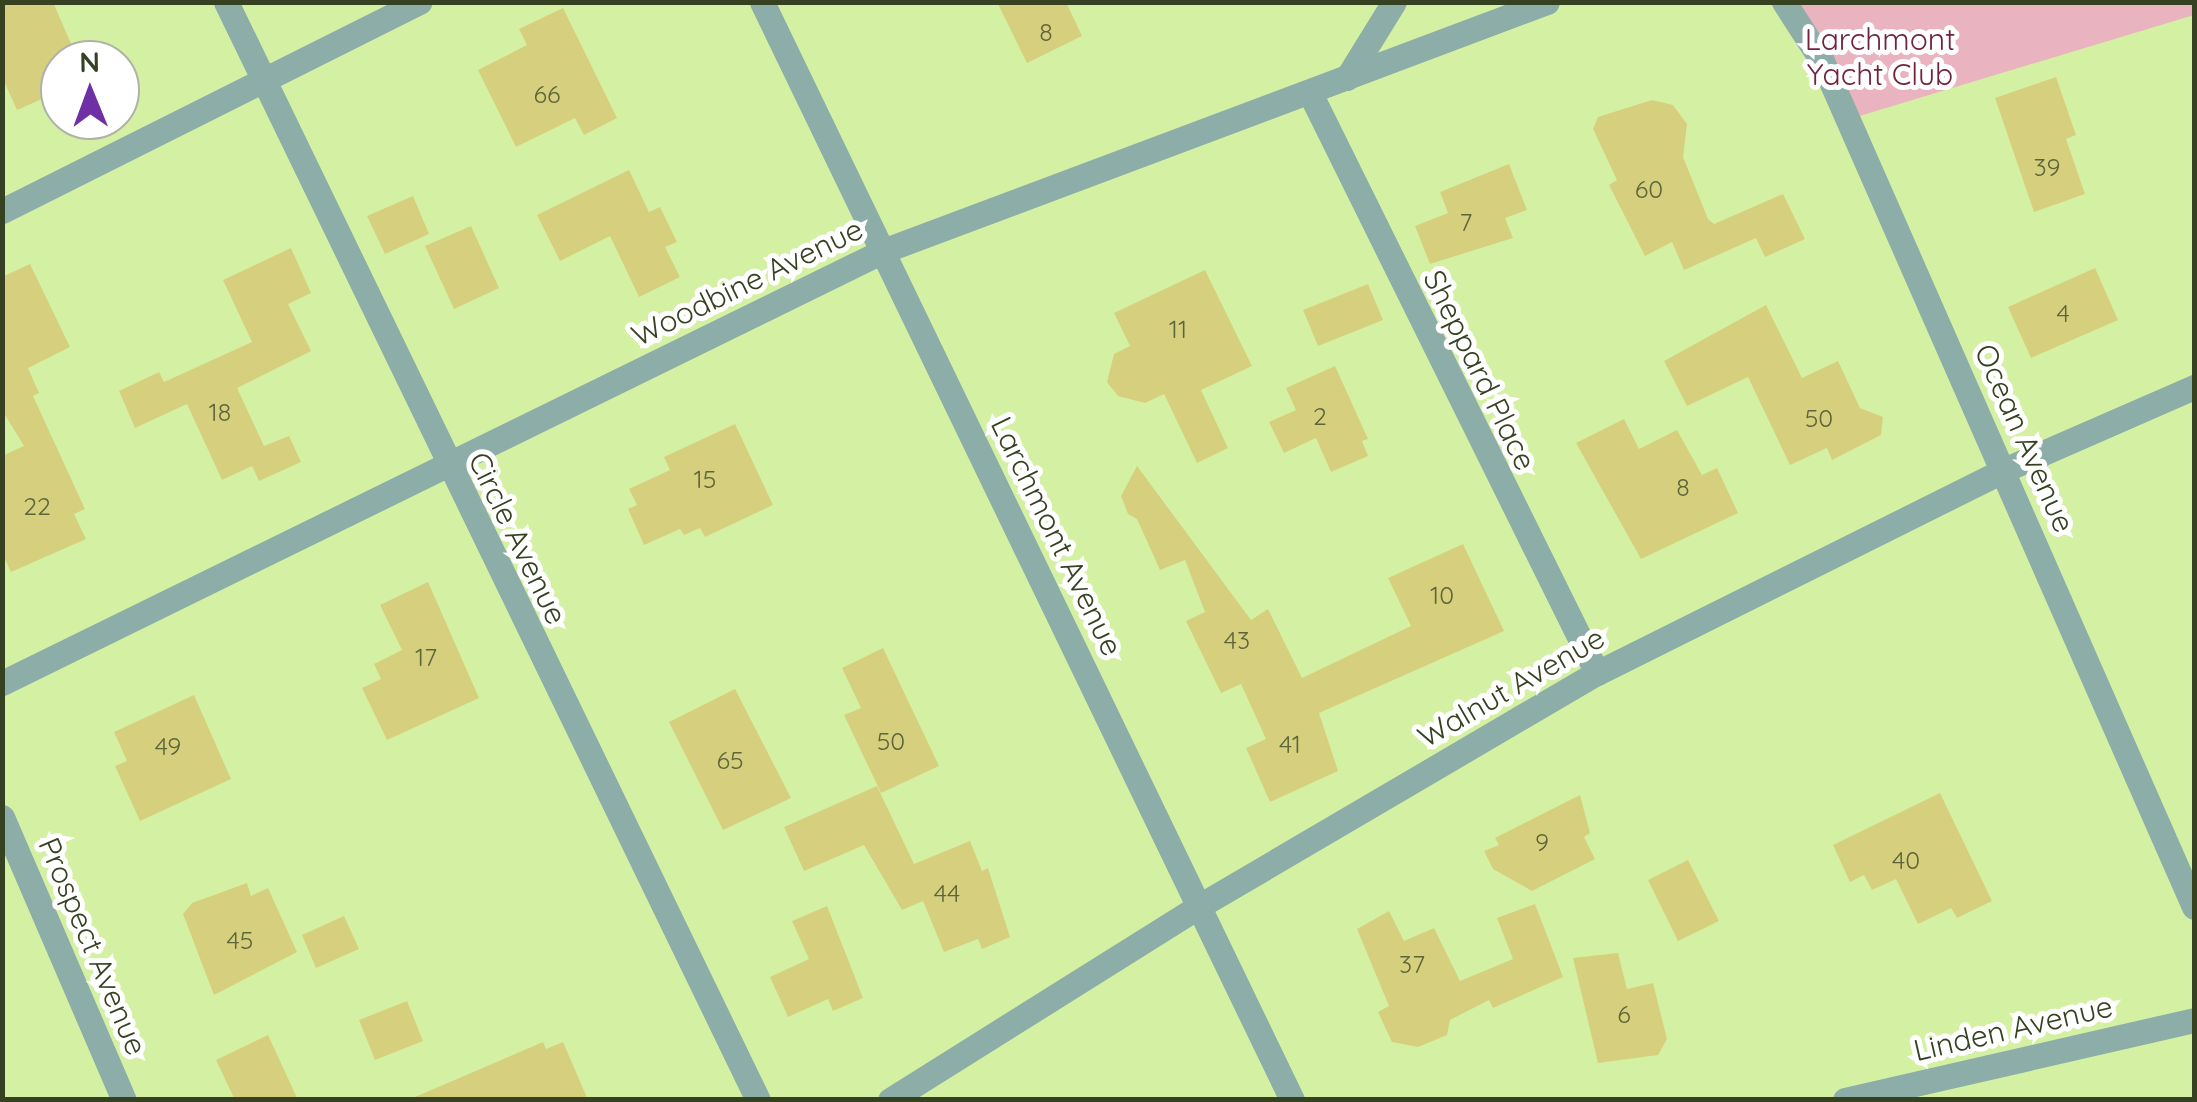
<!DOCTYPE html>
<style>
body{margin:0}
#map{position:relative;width:2197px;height:1102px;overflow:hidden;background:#d4f1a3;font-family:Quicksand,sans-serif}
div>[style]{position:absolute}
.green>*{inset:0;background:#e9b4bf}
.building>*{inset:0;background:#d6d07e}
.minor>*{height:25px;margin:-12.5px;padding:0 12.5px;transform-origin:12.5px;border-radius:12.5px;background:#8cada8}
.tertiary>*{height:25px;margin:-12.5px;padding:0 12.5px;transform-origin:12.5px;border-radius:12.5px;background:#8cada8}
span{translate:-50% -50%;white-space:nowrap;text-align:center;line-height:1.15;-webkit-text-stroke:10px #fff;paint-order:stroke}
.number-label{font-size:25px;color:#5e6539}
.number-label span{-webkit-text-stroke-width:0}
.park-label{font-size:30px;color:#72243d}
.street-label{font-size:30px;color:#364122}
.frame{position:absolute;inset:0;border:5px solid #364122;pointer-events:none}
.north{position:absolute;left:40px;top:40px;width:100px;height:100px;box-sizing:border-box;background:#fff;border:2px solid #afb3a7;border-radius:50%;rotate:359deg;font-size:28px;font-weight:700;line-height:40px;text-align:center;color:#364122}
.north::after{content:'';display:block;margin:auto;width:35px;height:45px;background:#6f30a5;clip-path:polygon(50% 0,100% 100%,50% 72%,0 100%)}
</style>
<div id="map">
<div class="green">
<div style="clip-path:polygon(2194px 2px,2194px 15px,1853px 118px,1790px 3px)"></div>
</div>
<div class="building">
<div style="clip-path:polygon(2px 2px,53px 2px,78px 60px,60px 60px,60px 91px,17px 110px,2px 77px)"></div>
<div style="clip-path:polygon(997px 2px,1066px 2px,1082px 36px,1027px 63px)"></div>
<div style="clip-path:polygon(563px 8px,617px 118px,584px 135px,575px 118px,516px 147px,478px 70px,527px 45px,519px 29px)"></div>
<div style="clip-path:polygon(2056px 77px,2076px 135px,2066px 139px,2085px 194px,2034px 212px,1995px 98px)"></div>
<div style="clip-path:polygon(1652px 100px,1673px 105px,1687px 124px,1683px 157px,1708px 219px,1714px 224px,1783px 194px,1805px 239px,1765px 257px,1756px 238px,1684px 270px,1672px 242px,1645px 256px,1609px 185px,1617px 180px,1593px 129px,1598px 117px)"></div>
<div style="clip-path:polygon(1509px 164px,1527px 210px,1505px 218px,1513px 238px,1430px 264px,1415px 226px,1448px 213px,1440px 192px)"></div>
<div style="clip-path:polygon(629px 170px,649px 212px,660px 207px,677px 242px,665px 247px,680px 277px,639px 297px,610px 236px,560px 261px,537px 215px)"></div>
<div style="clip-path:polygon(413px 196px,429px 234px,385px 254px,367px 216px)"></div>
<div style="clip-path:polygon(471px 226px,499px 288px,454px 309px,425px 246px)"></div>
<div style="clip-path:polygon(291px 248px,311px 293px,288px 304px,311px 351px,237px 388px,264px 446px,289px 436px,301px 462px,259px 481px,252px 466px,222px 480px,187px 404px,135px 428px,119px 391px,159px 372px,164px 382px,252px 342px,223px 280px)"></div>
<div style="clip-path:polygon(30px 264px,70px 347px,28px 368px,39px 393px,33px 396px,85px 509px,74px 514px,86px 539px,11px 572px,2px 553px,2px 456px,24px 446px,2px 410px,2px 277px)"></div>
<div style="clip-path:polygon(2095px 268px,2118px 320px,2031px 358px,2008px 307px)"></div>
<div style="clip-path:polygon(1205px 270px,1252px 366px,1201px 390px,1228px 448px,1197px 463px,1164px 394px,1145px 403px,1118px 396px,1107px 382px,1114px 354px,1130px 346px,1114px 313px)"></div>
<div style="clip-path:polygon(1368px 284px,1383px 320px,1318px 346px,1303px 310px)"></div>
<div style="clip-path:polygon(1766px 305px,1802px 378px,1838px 361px,1860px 408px,1883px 417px,1881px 435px,1832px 460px,1827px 448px,1790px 465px,1748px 377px,1687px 406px,1664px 361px)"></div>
<div style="clip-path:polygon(1335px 366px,1368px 439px,1362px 441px,1368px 456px,1331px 472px,1316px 438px,1284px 453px,1269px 422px,1296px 410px,1286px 388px)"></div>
<div style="clip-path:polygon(1624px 419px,1639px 449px,1677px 430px,1702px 475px,1717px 468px,1738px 513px,1641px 559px,1576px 443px)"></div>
<div style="clip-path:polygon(735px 424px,773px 505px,705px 537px,700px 528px,684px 535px,680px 529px,644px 545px,628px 509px,637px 505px,629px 489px,670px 470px,664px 457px)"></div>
<div style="clip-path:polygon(1137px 466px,1251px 620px,1268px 609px,1302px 678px,1411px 626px,1388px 578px,1463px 544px,1504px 631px,1319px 713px,1338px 771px,1270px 802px,1246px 748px,1266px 739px,1241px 684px,1221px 693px,1186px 621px,1205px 612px,1185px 560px,1160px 570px,1137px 519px,1128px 514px,1121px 496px)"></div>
<div style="clip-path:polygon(428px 582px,479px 698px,387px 740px,362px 688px,381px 679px,374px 664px,402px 650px,380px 605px)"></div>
<div style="clip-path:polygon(883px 648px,939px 766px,881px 793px,844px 715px,861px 708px,842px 668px)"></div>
<div style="clip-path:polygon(735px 689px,791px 798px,723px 830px,669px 722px)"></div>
<div style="clip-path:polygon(194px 695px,231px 779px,140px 821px,115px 766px,127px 761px,114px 732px)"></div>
<div style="clip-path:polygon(877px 786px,914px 864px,970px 841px,982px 871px,988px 868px,1010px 937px,982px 949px,978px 939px,944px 952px,923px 901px,902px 910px,864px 845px,804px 871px,784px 827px)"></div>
<div style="clip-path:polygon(1940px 793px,1992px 901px,1957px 918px,1951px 908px,1918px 924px,1896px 879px,1872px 890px,1864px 875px,1850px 882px,1833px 845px)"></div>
<div style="clip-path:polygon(1580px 795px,1590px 833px,1584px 837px,1595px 859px,1532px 891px,1493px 869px,1484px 851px,1499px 845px,1495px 838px)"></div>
<div style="clip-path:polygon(1688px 860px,1719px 921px,1678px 941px,1648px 880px)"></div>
<div style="clip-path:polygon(247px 883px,251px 896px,268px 888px,297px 952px,214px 995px,183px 914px,192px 903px)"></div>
<div style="clip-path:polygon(1535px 904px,1563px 977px,1493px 1008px,1489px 1000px,1450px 1020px,1447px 1035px,1418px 1047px,1392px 1042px,1378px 1012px,1389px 1006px,1357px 929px,1389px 911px,1404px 941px,1434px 928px,1460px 981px,1513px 959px,1497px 918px)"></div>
<div style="clip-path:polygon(827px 906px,863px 998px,833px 1011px,828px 999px,788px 1017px,770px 977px,809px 959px,792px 921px)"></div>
<div style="clip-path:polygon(344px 916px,359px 949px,316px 968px,302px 935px)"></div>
<div style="clip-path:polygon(1618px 953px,1627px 989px,1653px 983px,1667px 1039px,1658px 1055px,1598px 1063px,1573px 958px)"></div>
<div style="clip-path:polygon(407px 1001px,423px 1041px,375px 1060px,359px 1020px)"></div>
<div style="clip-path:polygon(268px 1035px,298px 1100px,235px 1100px,216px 1060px)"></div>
<div style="clip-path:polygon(543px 1042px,546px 1049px,563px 1042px,588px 1100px,408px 1100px)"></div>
</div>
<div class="minor">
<div style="left:226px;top:2px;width:1220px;rotate:64.15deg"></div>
<div style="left:1784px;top:2px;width:70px;rotate:57.2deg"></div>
<div style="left:1822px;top:61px;width:924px;rotate:66.26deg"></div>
<div style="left:1347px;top:78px;width:89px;rotate:-58.3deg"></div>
<div style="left:1310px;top:93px;width:647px;rotate:63.67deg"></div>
<div style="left:2px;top:211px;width:467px;rotate:-26.6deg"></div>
<div style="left:2px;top:683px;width:981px;rotate:-26.12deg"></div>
<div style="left:883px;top:251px;width:709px;rotate:-20.56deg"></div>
<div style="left:2px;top:817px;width:308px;rotate:66.7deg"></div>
<div style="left:890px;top:1100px;width:367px;rotate:-32.1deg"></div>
<div style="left:1201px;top:905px;width:459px;rotate:-30.4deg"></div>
<div style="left:1597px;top:673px;width:455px;rotate:-26.5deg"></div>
<div style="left:2004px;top:470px;width:207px;rotate:-23.6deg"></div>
<div style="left:1845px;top:1100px;width:358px;rotate:-12.9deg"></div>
</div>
<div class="tertiary">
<div style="left:762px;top:2px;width:1219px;rotate:64.23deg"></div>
</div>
<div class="number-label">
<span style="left:1046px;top:32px">8</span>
<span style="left:547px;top:94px">66</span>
<span style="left:2047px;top:167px">39</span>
<span style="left:1649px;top:189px">60</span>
<span style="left:1466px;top:222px">7</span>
<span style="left:2063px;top:313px">4</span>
<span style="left:1178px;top:329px">11</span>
<span style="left:220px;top:412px">18</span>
<span style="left:1320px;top:416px">2</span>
<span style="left:1819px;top:418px">50</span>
<span style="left:705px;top:479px">15</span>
<span style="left:1683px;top:487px">8</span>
<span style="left:37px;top:506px">22</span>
<span style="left:1442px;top:595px">10</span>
<span style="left:1237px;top:640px">43</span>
<span style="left:426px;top:657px">17</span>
<span style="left:891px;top:741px">50</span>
<span style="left:1290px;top:744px">41</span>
<span style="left:168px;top:746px">49</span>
<span style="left:730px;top:760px">65</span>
<span style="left:1542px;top:842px">9</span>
<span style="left:1906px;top:860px">40</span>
<span style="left:947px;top:893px">44</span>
<span style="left:240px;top:940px">45</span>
<span style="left:1412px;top:964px">37</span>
<span style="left:1624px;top:1014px">6</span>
</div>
<div class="park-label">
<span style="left:1880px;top:56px">Larchmont<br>Yacht Club</span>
</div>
<div class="street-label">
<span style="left:747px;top:282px;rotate:-26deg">Woodbine Avenue</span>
<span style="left:1480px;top:370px;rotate:64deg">Sheppard Place</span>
<span style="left:2025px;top:438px;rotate:66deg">Ocean Avenue</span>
<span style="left:1057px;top:536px;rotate:64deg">Larchmont Avenue</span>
<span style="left:518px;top:538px;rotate:64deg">Circle Avenue</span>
<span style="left:1511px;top:687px;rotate:-30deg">Walnut Avenue</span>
<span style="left:93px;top:946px;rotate:67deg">Prospect Avenue</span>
<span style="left:2013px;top:1028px;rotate:-13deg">Linden Avenue</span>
</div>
<div class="frame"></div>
<div class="north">N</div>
</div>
